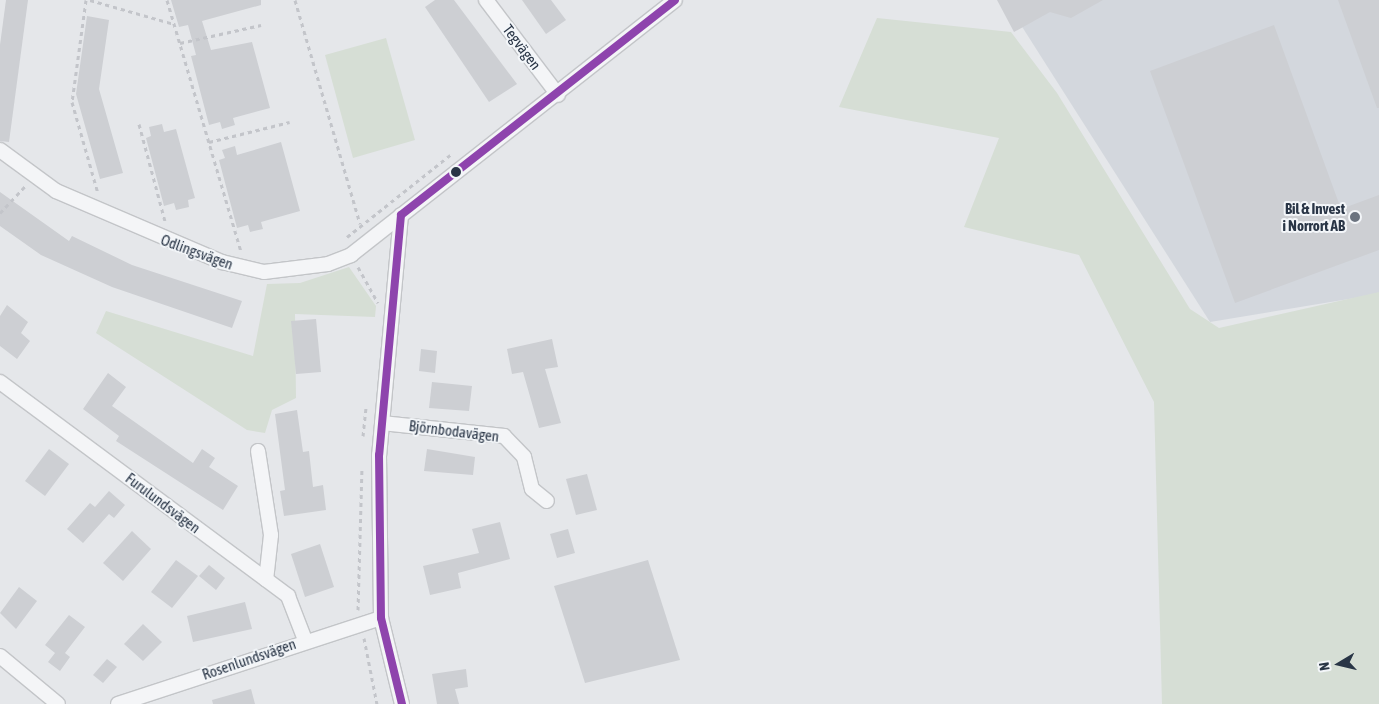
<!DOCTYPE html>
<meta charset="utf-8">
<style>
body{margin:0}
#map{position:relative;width:1379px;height:704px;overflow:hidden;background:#e5e7ea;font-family:"Asap Condensed",sans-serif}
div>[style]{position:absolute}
.built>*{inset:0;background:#d3d7dd}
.green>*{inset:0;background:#d6ded5}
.building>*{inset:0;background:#cdcfd3}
.path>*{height:3px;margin-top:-1.5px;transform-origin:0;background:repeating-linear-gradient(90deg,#c3c5ca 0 4px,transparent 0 8px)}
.roads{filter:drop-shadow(1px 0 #c3c5c8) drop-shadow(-1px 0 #c3c5c8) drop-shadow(0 1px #c3c5c8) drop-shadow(0 -1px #c3c5c8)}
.minor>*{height:14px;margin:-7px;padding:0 7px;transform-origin:7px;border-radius:7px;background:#f4f5f7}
.bus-1>*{height:8px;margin:-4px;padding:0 4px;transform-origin:4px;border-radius:4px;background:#8e44ad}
.dots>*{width:14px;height:14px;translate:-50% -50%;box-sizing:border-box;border:2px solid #f3f6f9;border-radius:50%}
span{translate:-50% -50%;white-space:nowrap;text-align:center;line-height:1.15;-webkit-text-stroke:4px #f3f6f9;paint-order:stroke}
.street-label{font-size:15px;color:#293546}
.poi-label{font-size:15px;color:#293546;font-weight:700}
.right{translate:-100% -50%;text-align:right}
.north{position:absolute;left:1314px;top:639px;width:50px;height:50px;-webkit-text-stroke:4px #f3f6f9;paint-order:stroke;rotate:261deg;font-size:14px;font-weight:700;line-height:20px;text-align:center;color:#293546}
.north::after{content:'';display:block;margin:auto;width:18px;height:22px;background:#293546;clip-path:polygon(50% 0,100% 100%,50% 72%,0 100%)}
</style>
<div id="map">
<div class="built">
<div style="clip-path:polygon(1005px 0,1379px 0,1379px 294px,1210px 322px)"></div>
</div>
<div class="green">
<div style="clip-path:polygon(877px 18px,1011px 32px,1057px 93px,1190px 309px,1219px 328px,1379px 292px,1379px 704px,1162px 704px,1154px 402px,1079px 255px,964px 227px,999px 138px,839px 107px)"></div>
<div style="clip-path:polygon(386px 38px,415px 140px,353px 158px,325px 55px)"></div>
<div style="clip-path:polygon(349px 267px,376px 306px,375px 317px,295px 314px,296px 398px,272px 410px,265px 433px,247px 430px,96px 333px,106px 311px,253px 356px,267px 284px,300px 283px)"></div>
</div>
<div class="building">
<div style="clip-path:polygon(6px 0,28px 0,9px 142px,0 141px,0 45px)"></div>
<div style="clip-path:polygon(171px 0,261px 0,261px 5px,202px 21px,211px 50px,252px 42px,270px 108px,233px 118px,235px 125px,222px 129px,220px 122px,209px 125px,191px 56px,196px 55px,188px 25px,179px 27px)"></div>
<div style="clip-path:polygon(435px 0,454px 0,517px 84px,489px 102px,425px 7px)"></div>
<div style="clip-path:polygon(522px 0,551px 0,566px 20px,546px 34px)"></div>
<div style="clip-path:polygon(997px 0,1103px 0,1071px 18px,1050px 12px,1014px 32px)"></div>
<div style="clip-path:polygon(1338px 0,1379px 0,1379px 108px,1377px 108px)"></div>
<div style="clip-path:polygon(87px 16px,109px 20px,99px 89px,123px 173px,100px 179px,76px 94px)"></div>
<div style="clip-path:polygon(1274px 25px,1341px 209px,1379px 195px,1379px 250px,1235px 303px,1150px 71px)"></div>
<div style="clip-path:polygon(162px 124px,164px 132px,176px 129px,195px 198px,188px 200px,189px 207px,176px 210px,174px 203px,164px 206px,146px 138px,151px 136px,149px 127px)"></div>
<div style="clip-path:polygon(281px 142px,300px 211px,261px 222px,263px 229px,250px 232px,248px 225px,237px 228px,219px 160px,225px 158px,222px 150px,235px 146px,237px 155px)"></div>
<div style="clip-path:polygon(0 192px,69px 241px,72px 236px,132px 265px,242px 301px,232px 328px,112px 287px,41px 255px,0 226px)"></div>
<div style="clip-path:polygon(7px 305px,28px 322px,21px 333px,30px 341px,17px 359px,0 346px,0 316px)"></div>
<div style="clip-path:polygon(316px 319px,321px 372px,296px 374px,291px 321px)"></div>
<div style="clip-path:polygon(552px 339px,558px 367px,545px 369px,561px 423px,539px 428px,523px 372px,512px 374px,507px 349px)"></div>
<div style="clip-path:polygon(421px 349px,437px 351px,435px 373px,419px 371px)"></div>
<div style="clip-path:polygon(108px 373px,126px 387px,112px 406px,193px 463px,202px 449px,215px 458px,209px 467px,238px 486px,223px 510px,116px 441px,119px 436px,83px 409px)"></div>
<div style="clip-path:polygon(432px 382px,472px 386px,469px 411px,429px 408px)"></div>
<div style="clip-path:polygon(297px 410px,303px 452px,309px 451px,313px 487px,323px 485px,326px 510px,284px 516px,280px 491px,285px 490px,275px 414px)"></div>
<div style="clip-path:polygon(49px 449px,69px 464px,45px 496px,25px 481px)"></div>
<div style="clip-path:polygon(427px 449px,475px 457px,473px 475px,424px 471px)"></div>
<div style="clip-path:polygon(587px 474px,597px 510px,576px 515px,566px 479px)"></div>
<div style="clip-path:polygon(109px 491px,125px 505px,114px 518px,109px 514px,83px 543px,67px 529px,90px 503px,95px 507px)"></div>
<div style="clip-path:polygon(500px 522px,510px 559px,458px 573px,461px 588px,430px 595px,423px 566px,479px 553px,472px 529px)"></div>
<div style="clip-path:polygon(568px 529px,575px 553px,557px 558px,550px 534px)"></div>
<div style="clip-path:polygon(132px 531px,151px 549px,123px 581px,103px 563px)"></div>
<div style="clip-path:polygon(320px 544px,334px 587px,305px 597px,291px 554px)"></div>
<div style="clip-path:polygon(176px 560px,198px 576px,172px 608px,151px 592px)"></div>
<div style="clip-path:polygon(648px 560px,680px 660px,585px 683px,554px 586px)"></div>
<div style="clip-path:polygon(209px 565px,225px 578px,216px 590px,199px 576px)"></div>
<div style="clip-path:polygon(19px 587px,37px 601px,16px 629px,0 613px)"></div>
<div style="clip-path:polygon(245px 602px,252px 629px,193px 642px,187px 616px)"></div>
<div style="clip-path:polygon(69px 615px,85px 627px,65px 653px,70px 657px,60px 671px,48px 662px,55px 653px,45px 645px)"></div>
<div style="clip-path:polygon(143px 624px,162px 642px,143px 661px,124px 644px)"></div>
<div style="clip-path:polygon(107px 659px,117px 667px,103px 683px,93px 675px)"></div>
<div style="clip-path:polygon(466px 669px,468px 687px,455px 689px,459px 704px,437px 704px,432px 674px)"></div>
<div style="clip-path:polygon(251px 689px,255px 704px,213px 704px,212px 700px)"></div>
</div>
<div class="path">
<div style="left:86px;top:0;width:103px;rotate:97.8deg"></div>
<div style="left:72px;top:102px;width:95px;rotate:74.1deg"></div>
<div style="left:90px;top:0;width:87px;rotate:15.9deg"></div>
<div style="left:167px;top:0;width:263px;rotate:73.6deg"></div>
<div style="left:295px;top:0;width:233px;rotate:73.8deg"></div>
<div style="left:180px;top:43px;width:83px;rotate:-12.5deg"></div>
<div style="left:139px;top:124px;width:100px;rotate:75deg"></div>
<div style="left:209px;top:142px;width:83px;rotate:-13.9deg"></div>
<div style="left:0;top:213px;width:37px;rotate:-47deg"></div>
<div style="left:347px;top:237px;width:132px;rotate:-38.5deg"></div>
<div style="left:358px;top:267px;width:41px;rotate:60.9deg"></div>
<div style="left:363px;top:436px;width:29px;rotate:-84deg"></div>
<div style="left:358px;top:610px;width:143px;rotate:-88.4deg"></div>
<div style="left:364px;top:638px;width:67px;rotate:78.9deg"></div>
</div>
<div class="roads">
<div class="minor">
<div style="left:486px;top:0;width:119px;rotate:52.8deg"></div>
<div style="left:0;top:150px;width:69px;rotate:36.2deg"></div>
<div style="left:56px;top:191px;width:181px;rotate:23.2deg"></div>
<div style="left:222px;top:262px;width:43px;rotate:13.4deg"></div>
<div style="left:264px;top:272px;width:64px;rotate:-7.1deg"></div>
<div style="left:328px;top:264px;width:25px;rotate:-21deg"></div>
<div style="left:351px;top:255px;width:412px;rotate:-38.2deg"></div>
<div style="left:401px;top:215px;width:241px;rotate:95.2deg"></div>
<div style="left:379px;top:455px;width:163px;rotate:89.3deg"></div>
<div style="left:381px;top:618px;width:89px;rotate:76.3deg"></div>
<div style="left:0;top:382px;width:359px;rotate:36.6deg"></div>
<div style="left:288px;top:596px;width:47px;rotate:68.9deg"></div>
<div style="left:382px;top:423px;width:123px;rotate:6.1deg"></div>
<div style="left:504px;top:436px;width:29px;rotate:46deg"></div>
<div style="left:524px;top:457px;width:33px;rotate:76deg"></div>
<div style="left:532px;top:489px;width:19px;rotate:39deg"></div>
<div style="left:258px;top:451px;width:85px;rotate:81.2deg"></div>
<div style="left:271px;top:535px;width:45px;rotate:96.3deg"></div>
<div style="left:0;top:656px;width:75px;rotate:39.6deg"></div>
<div style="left:118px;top:704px;width:277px;rotate:-18.1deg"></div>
</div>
</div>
<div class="bus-1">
<div style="left:401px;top:215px;width:241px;rotate:95.2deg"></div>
<div style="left:379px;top:455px;width:163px;rotate:89.3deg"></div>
<div style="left:381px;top:618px;width:89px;rotate:76.3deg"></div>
<div style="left:401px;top:215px;width:348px;rotate:-38.1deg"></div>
</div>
<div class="dots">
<div style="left:456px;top:172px;background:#293546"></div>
<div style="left:1355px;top:217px;background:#6b737f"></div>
</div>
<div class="street-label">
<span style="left:522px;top:47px;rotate:53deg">Tegvägen</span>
<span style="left:197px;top:252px;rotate:20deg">Odlingsvägen</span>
<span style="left:454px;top:431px;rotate:7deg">Björnbodavägen</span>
<span style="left:163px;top:503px;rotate:37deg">Furulundsvägen</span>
<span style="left:249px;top:659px;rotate:-19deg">Rosenlundsvägen</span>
</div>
<div class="poi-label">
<span class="right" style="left:1345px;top:217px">Bil &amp; Invest<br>i Norrort AB</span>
</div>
<div class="north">N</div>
</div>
